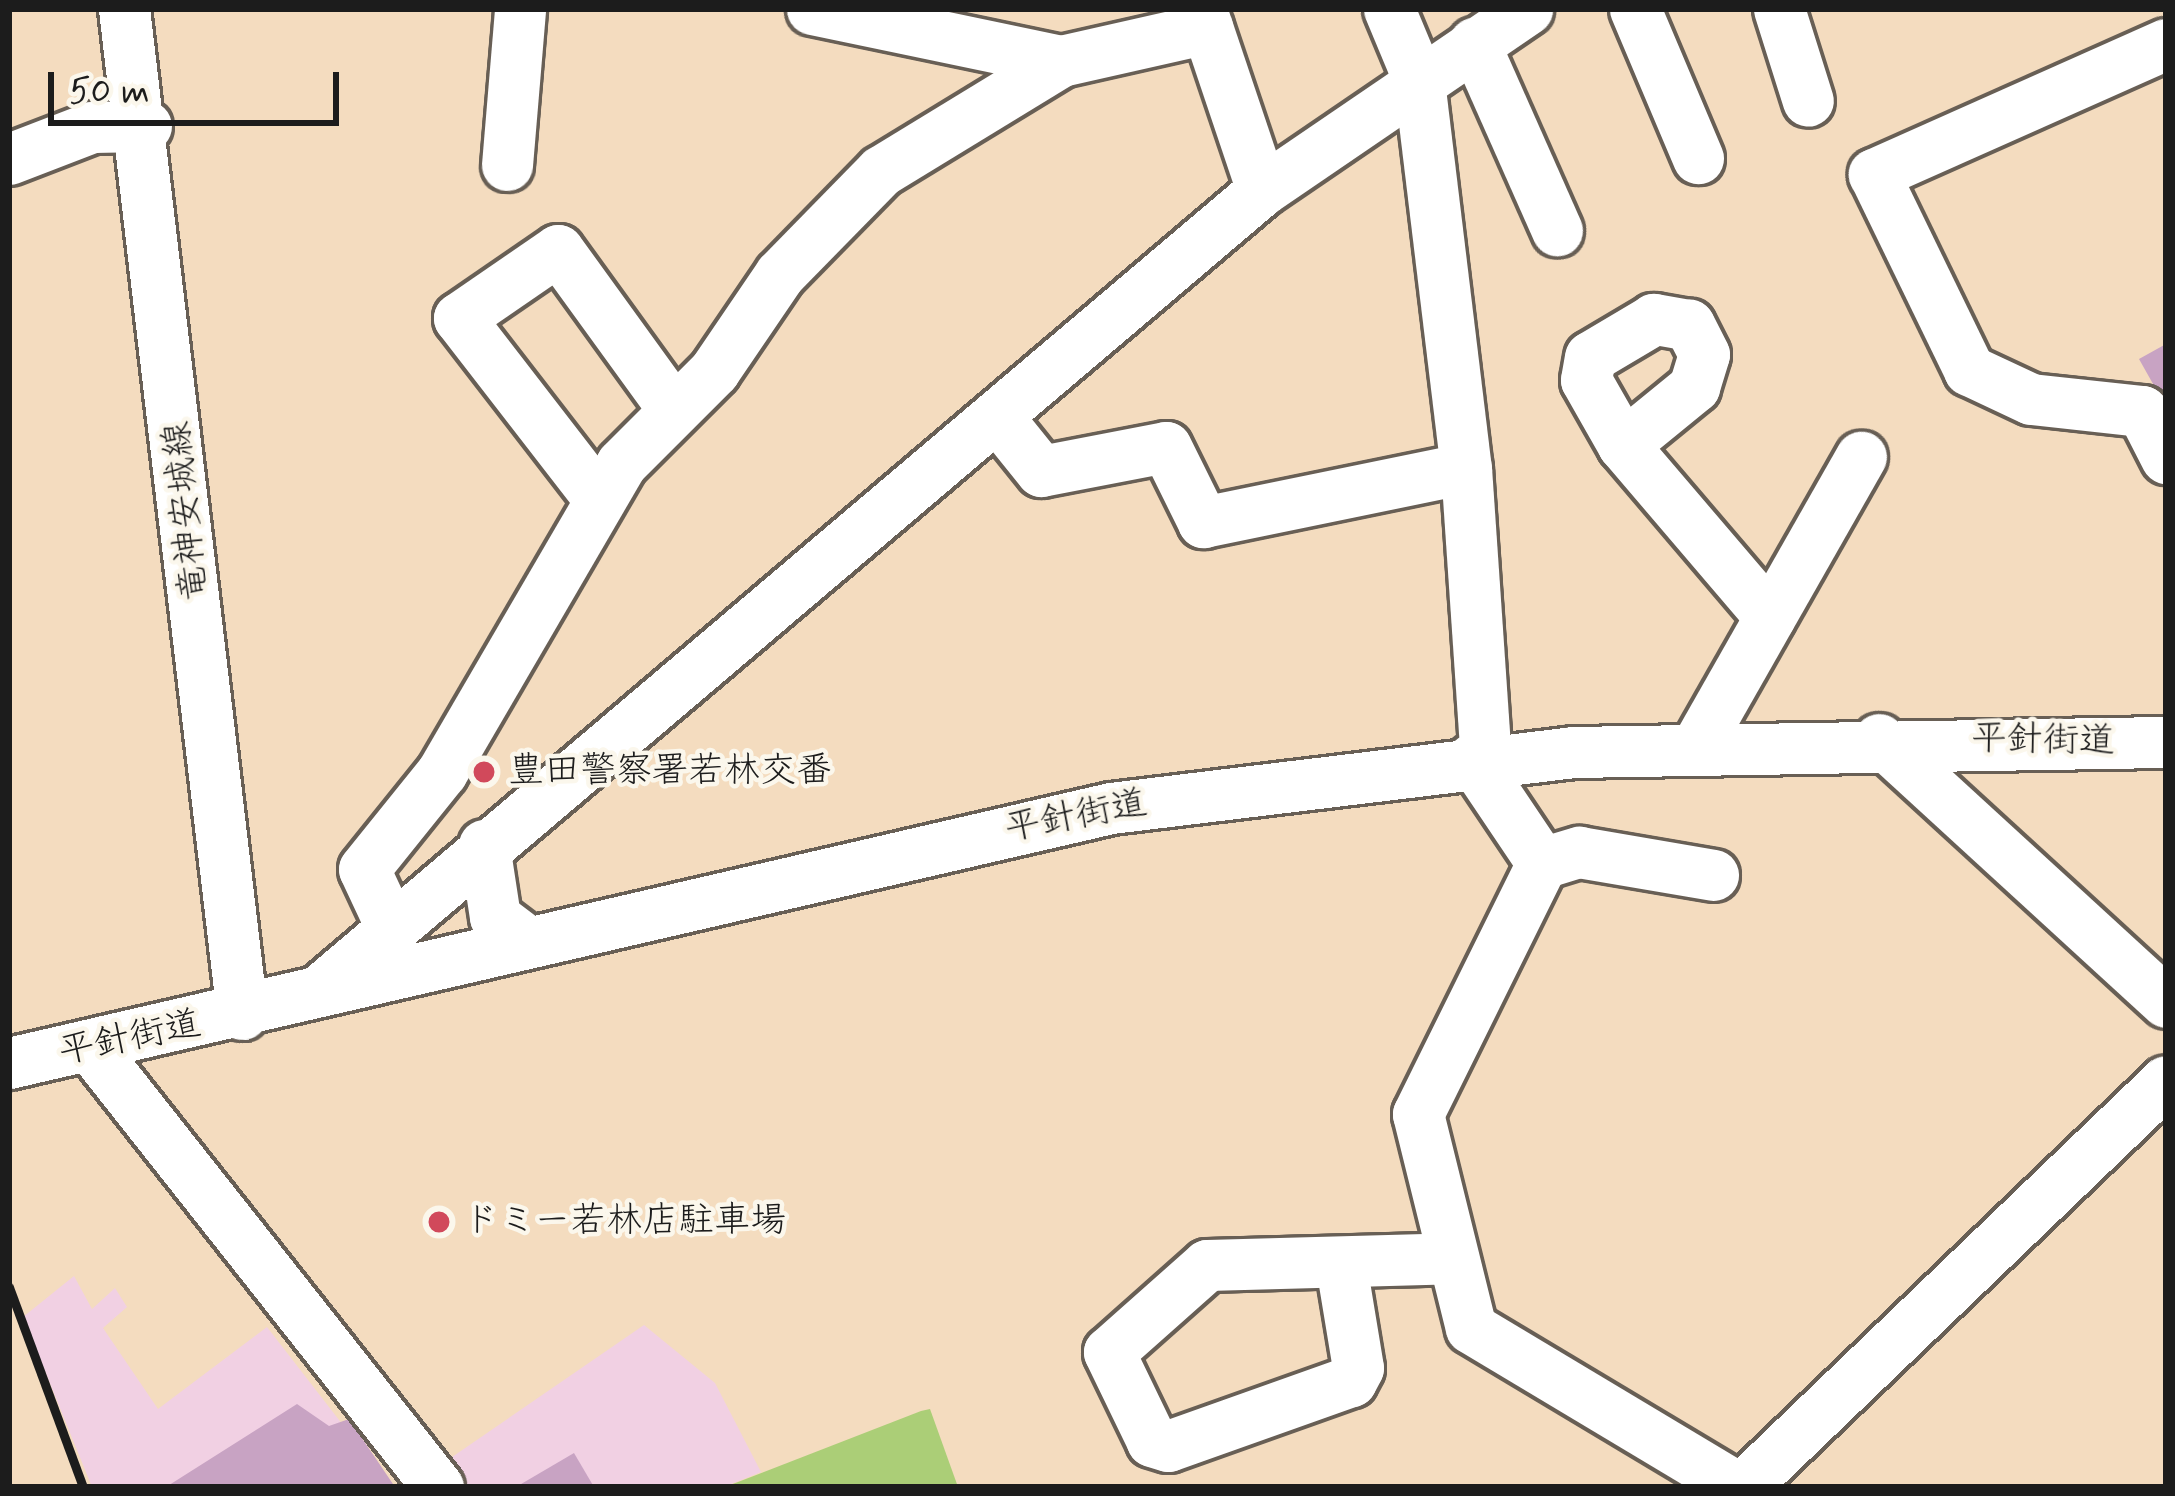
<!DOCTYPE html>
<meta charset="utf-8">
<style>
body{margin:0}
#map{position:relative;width:2175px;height:1496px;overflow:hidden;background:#f4dcbf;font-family:Mynerve,"Klee One",sans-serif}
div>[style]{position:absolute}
.built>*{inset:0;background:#f1d0e3}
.green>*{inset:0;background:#abce77}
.building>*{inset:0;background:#c8a3c3}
.roads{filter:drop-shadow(3px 0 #685f55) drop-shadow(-3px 0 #685f55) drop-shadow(0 3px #685f55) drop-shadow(0 -3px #685f55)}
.minor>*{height:51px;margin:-25.5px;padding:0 25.5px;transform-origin:25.5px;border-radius:25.5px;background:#fff}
.rail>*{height:9px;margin:-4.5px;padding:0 4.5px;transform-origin:4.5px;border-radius:4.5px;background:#1c1c1c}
.dots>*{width:33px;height:33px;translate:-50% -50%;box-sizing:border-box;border:6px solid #fbf7ec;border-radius:50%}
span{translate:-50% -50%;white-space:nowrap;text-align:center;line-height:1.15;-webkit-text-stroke:9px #fbf7ec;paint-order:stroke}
.street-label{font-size:36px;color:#1c1c1c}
.poi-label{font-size:36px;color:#1c1c1c}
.left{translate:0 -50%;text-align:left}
.frame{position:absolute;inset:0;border:12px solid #1c1c1c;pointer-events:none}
.scale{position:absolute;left:48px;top:72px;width:291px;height:54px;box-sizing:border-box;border:6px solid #1c1c1c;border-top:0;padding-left:15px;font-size:36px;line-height:42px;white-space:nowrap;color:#1c1c1c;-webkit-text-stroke:9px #fbf7ec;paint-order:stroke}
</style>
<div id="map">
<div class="built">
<div style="clip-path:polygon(74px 1276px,92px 1309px,115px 1288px,127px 1307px,103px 1328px,158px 1409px,267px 1327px,391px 1487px,92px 1487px,23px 1317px)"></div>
<div style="clip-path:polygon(644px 1325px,715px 1383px,761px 1472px,724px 1487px,448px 1487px,436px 1468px)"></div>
</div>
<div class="green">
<div style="clip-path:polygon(930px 1409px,958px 1487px,725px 1487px,921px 1411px)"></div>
</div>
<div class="building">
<div style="clip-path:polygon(2166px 344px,2166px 407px,2139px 359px)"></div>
<div style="clip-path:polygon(297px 1404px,329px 1426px,349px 1419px,395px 1487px,166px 1487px)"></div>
<div style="clip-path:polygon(574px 1453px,594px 1487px,516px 1487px)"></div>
</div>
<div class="roads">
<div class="minor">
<div style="left:124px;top:9px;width:1012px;rotate:83.3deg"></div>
<div style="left:812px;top:9px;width:254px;rotate:11.8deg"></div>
<div style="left:1201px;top:9px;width:191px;rotate:71.4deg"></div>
<div style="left:1389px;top:9px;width:78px;rotate:67.4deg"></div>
<div style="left:1419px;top:81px;width:390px;rotate:83.1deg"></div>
<div style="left:1466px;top:468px;width:291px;rotate:86.1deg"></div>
<div style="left:1635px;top:9px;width:162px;rotate:67.1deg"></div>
<div style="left:1779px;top:9px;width:96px;rotate:72.5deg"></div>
<div style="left:1474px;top:43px;width:205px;rotate:66.1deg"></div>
<div style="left:2166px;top:44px;width:320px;rotate:156deg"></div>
<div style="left:1874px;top:174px;width:218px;rotate:64.1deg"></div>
<div style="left:1969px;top:370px;width:68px;rotate:25.1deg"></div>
<div style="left:2031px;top:399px;width:112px;rotate:6.2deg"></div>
<div style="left:2142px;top:411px;width:53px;rotate:62.9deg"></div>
<div style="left:9px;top:159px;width:89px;rotate:-21.1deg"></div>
<div style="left:92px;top:127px;width:54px;rotate:-1.1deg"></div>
<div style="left:507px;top:165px;width:157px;rotate:-85.2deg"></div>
<div style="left:999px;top:419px;width:67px;rotate:51.1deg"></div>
<div style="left:1041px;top:471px;width:127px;rotate:-10.9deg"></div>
<div style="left:1166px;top:447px;width:84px;rotate:63.7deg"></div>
<div style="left:1203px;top:522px;width:268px;rotate:-11.6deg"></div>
<div style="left:1623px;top:445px;width:92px;rotate:-39.2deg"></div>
<div style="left:1694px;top:387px;width:34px;rotate:-73deg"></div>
<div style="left:1704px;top:354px;width:33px;rotate:-117deg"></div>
<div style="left:1689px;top:325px;width:36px;rotate:-170deg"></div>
<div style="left:1654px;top:319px;width:74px;rotate:149.3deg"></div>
<div style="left:1590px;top:357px;width:23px;rotate:100deg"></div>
<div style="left:1586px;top:380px;width:75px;rotate:60.4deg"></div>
<div style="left:1623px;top:445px;width:226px;rotate:49.5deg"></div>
<div style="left:599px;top:499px;width:229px;rotate:-127.7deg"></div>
<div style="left:459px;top:318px;width:120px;rotate:-34.5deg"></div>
<div style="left:558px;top:250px;width:198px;rotate:54.1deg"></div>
<div style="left:1879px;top:739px;width:389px;rotate:42.5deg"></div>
<div style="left:1696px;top:747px;width:334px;rotate:-60.4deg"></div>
<div style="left:1472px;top:759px;width:125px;rotate:56.1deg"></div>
<div style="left:1542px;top:863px;width:280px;rotate:116.3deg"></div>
<div style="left:1418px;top:1114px;width:220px;rotate:76.1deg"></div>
<div style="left:1471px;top:1328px;width:310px;rotate:30.9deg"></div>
<div style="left:484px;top:845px;width:73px;rotate:81.3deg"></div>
<div style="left:495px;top:917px;width:41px;rotate:37.1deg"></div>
<div style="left:1542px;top:863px;width:39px;rotate:-17deg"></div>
<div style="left:1579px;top:852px;width:136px;rotate:9.7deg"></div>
<div style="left:392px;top:929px;width:66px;rotate:-115deg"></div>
<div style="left:364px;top:869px;width:124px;rotate:-51.2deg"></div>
<div style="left:442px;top:772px;width:356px;rotate:-59.8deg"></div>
<div style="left:621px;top:464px;width:132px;rotate:-45deg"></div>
<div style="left:714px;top:371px;width:117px;rotate:-55.8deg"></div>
<div style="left:780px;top:274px;width:144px;rotate:-45.6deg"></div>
<div style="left:881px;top:171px;width:211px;rotate:-31.4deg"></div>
<div style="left:1061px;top:61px;width:150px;rotate:-12.7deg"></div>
<div style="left:323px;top:987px;width:1232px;rotate:-40.32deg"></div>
<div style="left:1262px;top:190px;width:321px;rotate:-34.3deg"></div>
<div style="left:93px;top:1050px;width:557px;rotate:51.71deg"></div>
<div style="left:9px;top:1063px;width:1131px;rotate:-13.03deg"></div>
<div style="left:1111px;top:808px;width:465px;rotate:-6.9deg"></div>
<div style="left:1573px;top:752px;width:593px;rotate:-0.97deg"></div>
<div style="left:1341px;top:1265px;width:104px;rotate:80.6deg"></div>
<div style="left:1358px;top:1368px;width:15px;rotate:118deg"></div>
<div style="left:1351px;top:1381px;width:194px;rotate:160.4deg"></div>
<div style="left:1168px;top:1446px;width:17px;rotate:-163deg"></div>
<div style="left:1152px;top:1441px;width:99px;rotate:-115.8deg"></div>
<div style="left:1109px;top:1352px;width:131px;rotate:-41.6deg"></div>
<div style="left:1207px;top:1265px;width:245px;rotate:-1.6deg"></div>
<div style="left:1743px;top:1487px;width:586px;rotate:-43.83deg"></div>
</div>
</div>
<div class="rail">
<div style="left:9px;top:1287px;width:213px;rotate:69.7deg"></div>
</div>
<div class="dots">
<div style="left:484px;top:772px;background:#d1495b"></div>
<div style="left:439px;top:1222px;background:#d1495b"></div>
</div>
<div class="street-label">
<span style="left:187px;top:511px;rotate:-96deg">竜神安城線</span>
<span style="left:2043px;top:741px;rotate:1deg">平針街道</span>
<span style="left:1076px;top:817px;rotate:-11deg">平針街道</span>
<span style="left:130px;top:1039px;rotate:-12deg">平針街道</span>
</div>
<div class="poi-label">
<span class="left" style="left:508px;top:772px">豊田警察署若林交番</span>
<span class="left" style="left:463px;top:1222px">ドミー若林店駐車場</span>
</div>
<div class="frame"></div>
<div class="scale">50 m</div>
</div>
